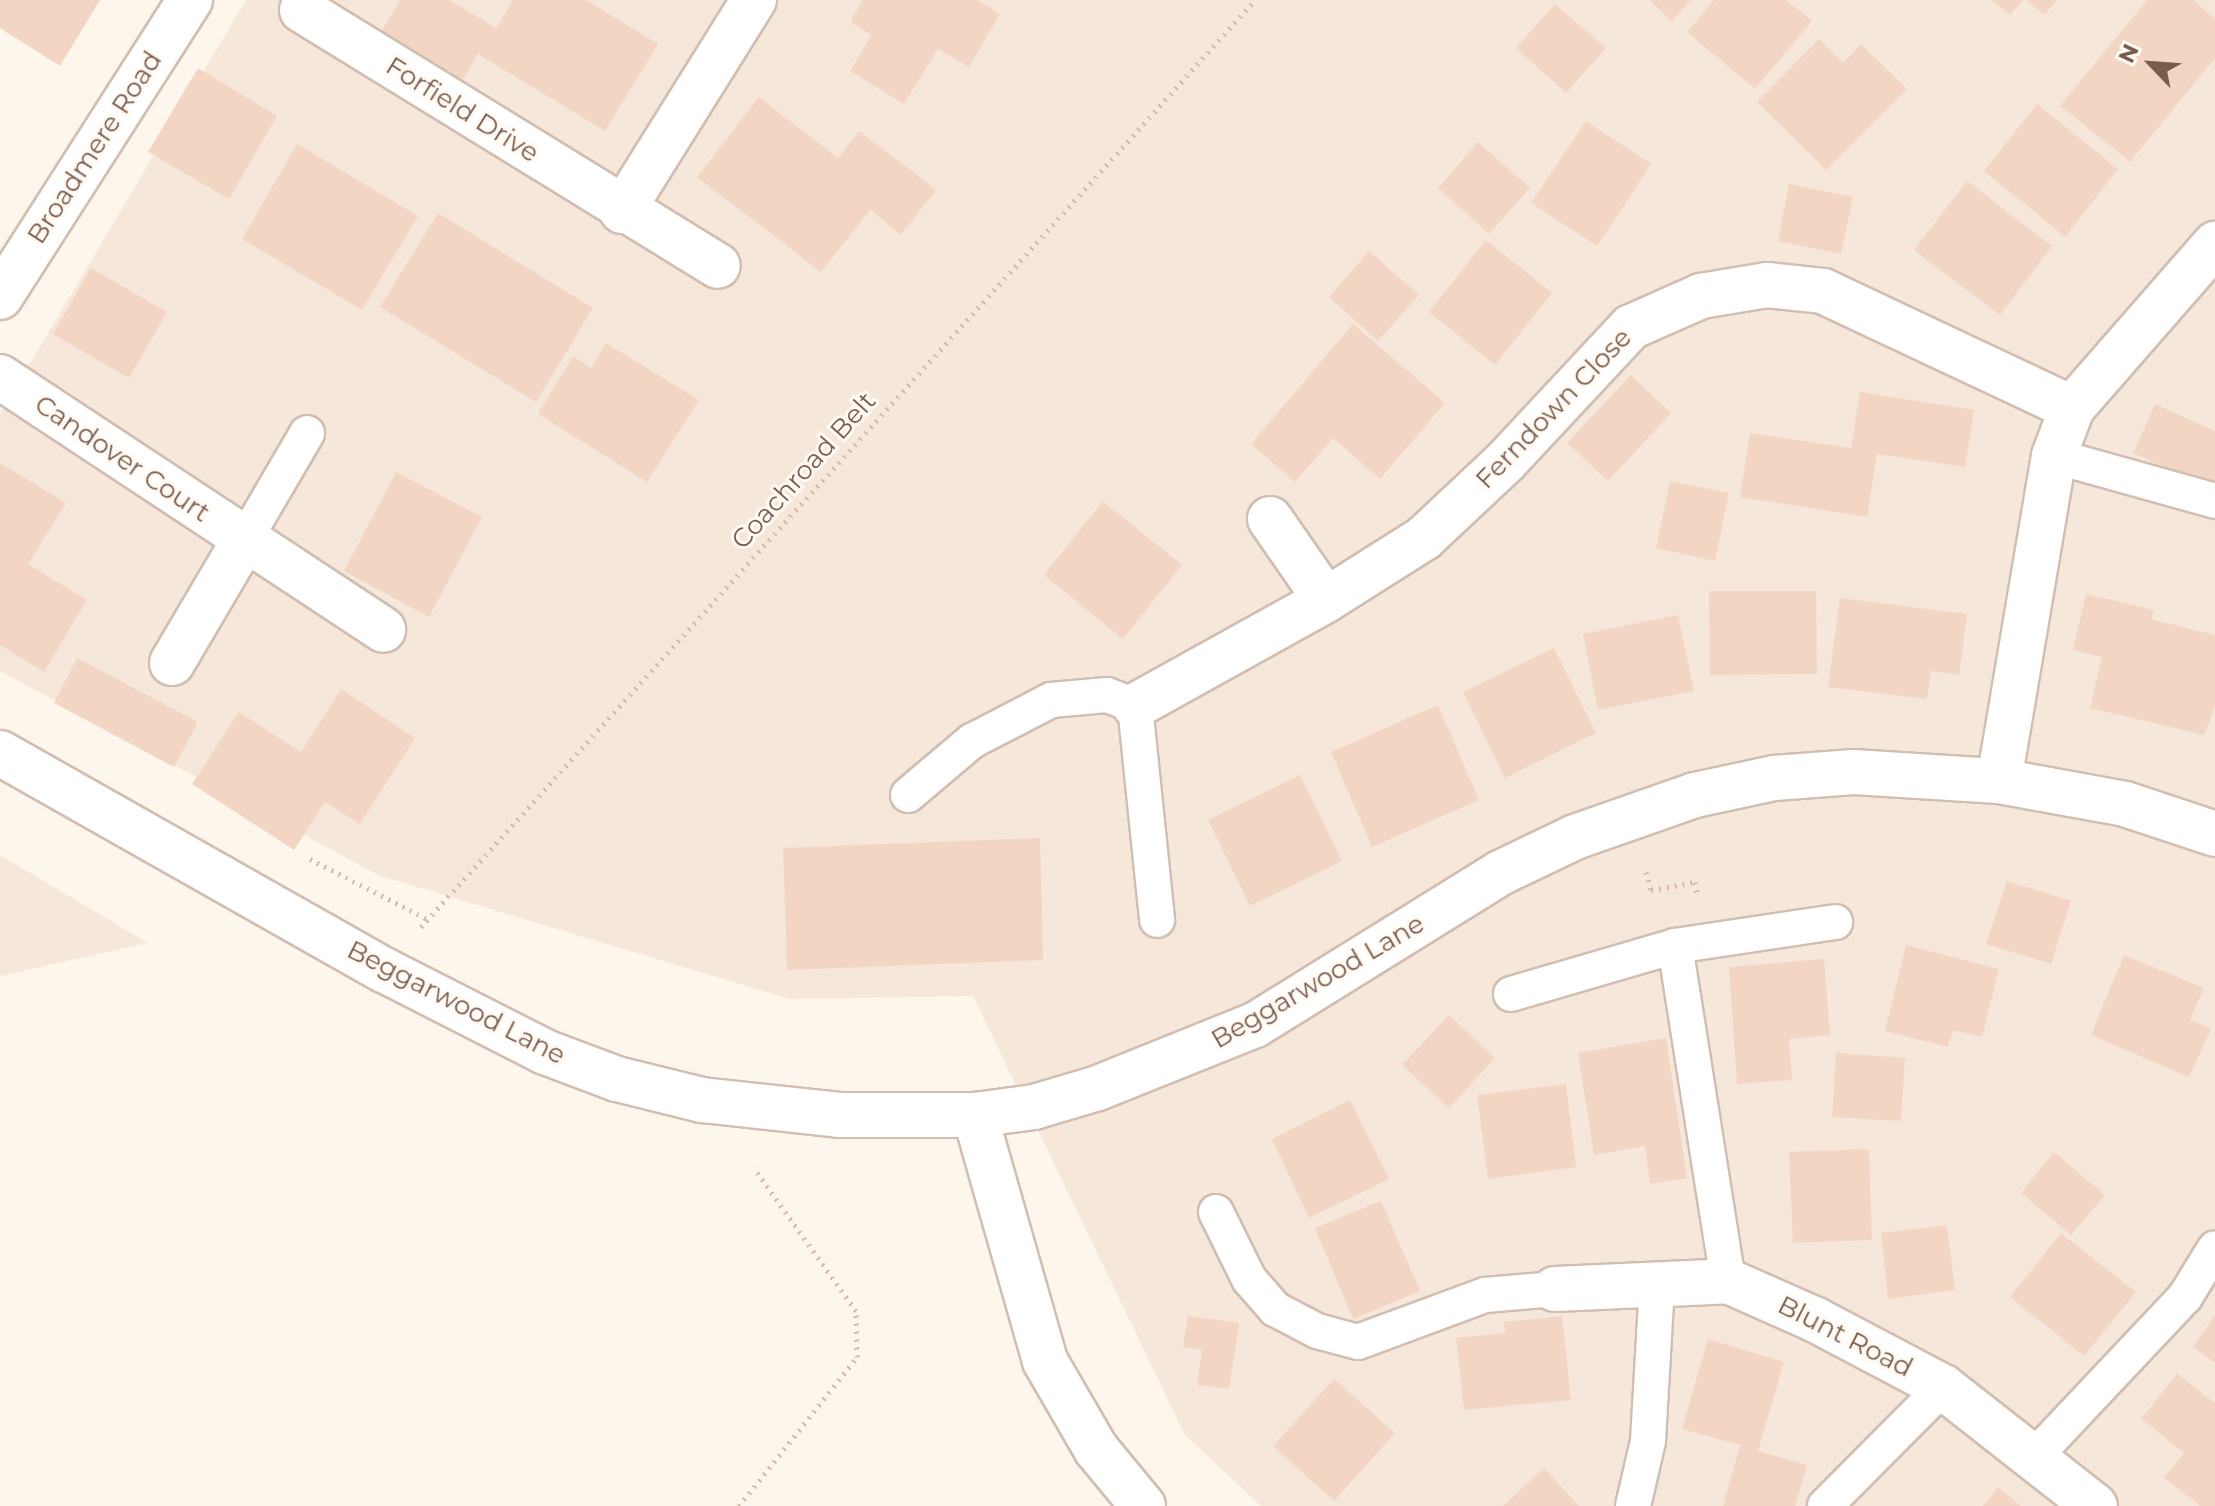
<!DOCTYPE html>
<style>
body{margin:0}
#map{position:relative;width:2215px;height:1506px;overflow:hidden;background:#fdf6ec;font-family:Montserrat,sans-serif}
div>[style]{position:absolute}
.residential>*{inset:0;background:#f5e8da}
.building>*{inset:0;background:#f3d5c3}
.path>*{height:5px;margin-top:-2.5px;transform-origin:0;background:repeating-linear-gradient(90deg,#d9b8a5 0 2px,transparent 0 8px)}
.roads{filter:drop-shadow(2px 0 #d1beb0) drop-shadow(-2px 0 #d1beb0) drop-shadow(0 2px #d1beb0) drop-shadow(0 -2px #d1beb0)}
.service>*{height:34px;margin:-17px;padding:0 17px;transform-origin:17px;border-radius:17px;background:#fff}
.minor>*{height:44px;margin:-22px;padding:0 22px;transform-origin:22px;border-radius:22px;background:#fff}
.tertiary>*{height:44px;margin:-22px;padding:0 22px;transform-origin:22px;border-radius:22px;background:#fff}
span{translate:-50% -50%;white-space:nowrap;text-align:center;line-height:1.15;-webkit-text-stroke:6px #fffaf3;paint-order:stroke}
.street-label{font-size:26px;color:#7a5c4d}
.north{position:absolute;left:2111px;top:24px;width:80px;height:80px;-webkit-text-stroke:6px #fffaf3;paint-order:stroke;rotate:295deg;font-size:22px;font-weight:700;line-height:32px;text-align:center;color:#7a5c4d}
.north::after{content:'';display:block;margin:auto;width:28px;height:36px;background:#7a5c4d;clip-path:polygon(50% 0,100% 100%,50% 72%,0 100%)}
</style>
<div id="map">
<div class="residential">
<div style="clip-path:polygon(246px 0,2215px 0,2215px 1506px,1261px 1506px,1185px 1435px,973px 996px,790px 999px,378px 875px,0 671px,0 414px)"></div>
<div style="clip-path:polygon(0 855px,148px 943px,0 976px)"></div>
</div>
<div class="building">
<div style="clip-path:polygon(0 0,100px 0,60px 66px,0 28px)"></div>
<div style="clip-path:polygon(400px 0,449px 0,496px 28px,513px 0,586px 0,658px 44px,605px 131px,478px 54px,459px 86px,378px 37px)"></div>
<div style="clip-path:polygon(863px 0,977px 0,1000px 14px,969px 67px,938px 49px,904px 104px,850px 71px,871px 35px,850px 22px)"></div>
<div style="clip-path:polygon(1649px 0,1691px 0,1672px 21px)"></div>
<div style="clip-path:polygon(1714px 0,1786px 0,1812px 21px,1755px 89px,1687px 32px)"></div>
<div style="clip-path:polygon(1992px 0,2023px 0,2010px 15px)"></div>
<div style="clip-path:polygon(2027px 0,2057px 0,2044px 15px)"></div>
<div style="clip-path:polygon(2147px 0,2193px 0,2215px 18px,2215px 58px,2130px 162px,2060px 106px)"></div>
<div style="clip-path:polygon(1555px 4px,1606px 48px,1566px 93px,1516px 48px)"></div>
<div style="clip-path:polygon(1819px 39px,1843px 63px,1861px 44px,1907px 89px,1826px 170px,1757px 102px)"></div>
<div style="clip-path:polygon(198px 68px,277px 116px,229px 199px,148px 152px)"></div>
<div style="clip-path:polygon(759px 97px,838px 158px,860px 131px,936px 190px,901px 235px,870px 210px,821px 272px,697px 177px)"></div>
<div style="clip-path:polygon(2037px 104px,2118px 169px,2065px 237px,1984px 171px)"></div>
<div style="clip-path:polygon(1586px 121px,1651px 164px,1597px 246px,1531px 203px)"></div>
<div style="clip-path:polygon(1478px 142px,1530px 188px,1489px 234px,1438px 188px)"></div>
<div style="clip-path:polygon(297px 144px,418px 216px,362px 310px,242px 239px)"></div>
<div style="clip-path:polygon(1967px 181px,2052px 246px,2000px 315px,1914px 250px)"></div>
<div style="clip-path:polygon(1789px 184px,1853px 197px,1841px 254px,1778px 241px)"></div>
<div style="clip-path:polygon(438px 213px,593px 308px,536px 402px,380px 307px)"></div>
<div style="clip-path:polygon(1486px 240px,1552px 293px,1495px 365px,1429px 312px)"></div>
<div style="clip-path:polygon(1369px 251px,1419px 295px,1378px 341px,1329px 297px)"></div>
<div style="clip-path:polygon(91px 268px,167px 312px,129px 378px,53px 334px)"></div>
<div style="clip-path:polygon(1353px 324px,1445px 403px,1380px 479px,1333px 438px,1295px 482px,1251px 444px)"></div>
<div style="clip-path:polygon(606px 343px,699px 400px,647px 482px,538px 414px,573px 356px,591px 368px)"></div>
<div style="clip-path:polygon(1631px 375px,1671px 413px,1608px 481px,1567px 443px)"></div>
<div style="clip-path:polygon(1860px 392px,1974px 410px,1965px 467px,1877px 454px,1867px 517px,1740px 497px,1750px 433px,1851px 448px)"></div>
<div style="clip-path:polygon(2155px 404px,2215px 431px,2215px 489px,2133px 453px)"></div>
<div style="clip-path:polygon(0 463px,66px 503px,28px 564px,87px 600px,44px 672px,0 645px)"></div>
<div style="clip-path:polygon(396px 472px,482px 517px,429px 617px,344px 571px)"></div>
<div style="clip-path:polygon(1670px 481px,1729px 493px,1715px 561px,1656px 548px)"></div>
<div style="clip-path:polygon(1103px 501px,1182px 565px,1123px 639px,1044px 575px)"></div>
<div style="clip-path:polygon(1709px 591px,1816px 591px,1817px 674px,1710px 675px)"></div>
<div style="clip-path:polygon(2086px 594px,2154px 610px,2151px 619px,2215px 635px,2215px 706px,2204px 735px,2090px 708px,2102px 657px,2073px 650px)"></div>
<div style="clip-path:polygon(1840px 598px,1967px 614px,1959px 675px,1931px 671px,1927px 699px,1828px 687px)"></div>
<div style="clip-path:polygon(1678px 615px,1694px 691px,1598px 710px,1583px 634px)"></div>
<div style="clip-path:polygon(1554px 648px,1596px 733px,1505px 778px,1463px 692px)"></div>
<div style="clip-path:polygon(77px 658px,198px 722px,174px 767px,54px 703px)"></div>
<div style="clip-path:polygon(341px 689px,415px 738px,360px 824px,325px 802px,294px 850px,192px 784px,239px 712px,301px 752px)"></div>
<div style="clip-path:polygon(1438px 705px,1479px 800px,1372px 847px,1331px 752px)"></div>
<div style="clip-path:polygon(1300px 775px,1342px 861px,1250px 906px,1208px 820px)"></div>
<div style="clip-path:polygon(1040px 838px,1043px 960px,787px 970px,783px 848px)"></div>
<div style="clip-path:polygon(2007px 881px,2071px 901px,2051px 964px,1986px 944px)"></div>
<div style="clip-path:polygon(1906px 945px,1999px 969px,1982px 1037px,1953px 1030px,1948px 1047px,1885px 1031px)"></div>
<div style="clip-path:polygon(2124px 955px,2204px 988px,2190px 1020px,2211px 1029px,2189px 1077px,2091px 1035px)"></div>
<div style="clip-path:polygon(1824px 959px,1830px 1035px,1789px 1039px,1792px 1080px,1737px 1084px,1729px 967px)"></div>
<div style="clip-path:polygon(1449px 1015px,1495px 1058px,1449px 1108px,1402px 1065px)"></div>
<div style="clip-path:polygon(1666px 1038px,1687px 1178px,1650px 1184px,1645px 1146px,1594px 1155px,1578px 1053px)"></div>
<div style="clip-path:polygon(1836px 1053px,1905px 1058px,1901px 1121px,1832px 1117px)"></div>
<div style="clip-path:polygon(1566px 1084px,1576px 1167px,1488px 1179px,1477px 1095px)"></div>
<div style="clip-path:polygon(1350px 1100px,1389px 1179px,1309px 1218px,1272px 1139px)"></div>
<div style="clip-path:polygon(1869px 1149px,1872px 1240px,1793px 1243px,1789px 1152px)"></div>
<div style="clip-path:polygon(2054px 1152px,2105px 1195px,2071px 1235px,2021px 1193px)"></div>
<div style="clip-path:polygon(1381px 1201px,1420px 1291px,1353px 1319px,1315px 1228px)"></div>
<div style="clip-path:polygon(1947px 1225px,1955px 1290px,1888px 1299px,1881px 1233px)"></div>
<div style="clip-path:polygon(2061px 1233px,2136px 1292px,2084px 1356px,2010px 1297px)"></div>
<div style="clip-path:polygon(2215px 1315px,2215px 1363px,2193px 1347px)"></div>
<div style="clip-path:polygon(1188px 1316px,1239px 1323px,1229px 1389px,1197px 1385px,1202px 1350px,1183px 1347px)"></div>
<div style="clip-path:polygon(1562px 1316px,1571px 1400px,1464px 1410px,1456px 1338px,1505px 1333px,1504px 1322px)"></div>
<div style="clip-path:polygon(1708px 1339px,1784px 1362px,1758px 1451px,1807px 1465px,1795px 1506px,1723px 1506px,1740px 1445px,1682px 1429px)"></div>
<div style="clip-path:polygon(2177px 1374px,2215px 1403px,2215px 1506px,2200px 1506px,2164px 1478px,2184px 1453px,2141px 1419px)"></div>
<div style="clip-path:polygon(1334px 1379px,1395px 1433px,1334px 1501px,1273px 1446px)"></div>
<div style="clip-path:polygon(1544px 1468px,1579px 1506px,1503px 1506px)"></div>
<div style="clip-path:polygon(1998px 1487px,2021px 1506px,1983px 1506px)"></div>
</div>
<div class="path">
<div style="left:310px;top:859px;width:131px;rotate:27.1deg"></div>
<div style="left:1646px;top:872px;width:19px;rotate:74deg"></div>
<div style="left:1651px;top:890px;width:45px;rotate:-10.3deg"></div>
<div style="left:1695px;top:882px;width:11px;rotate:80deg"></div>
<div style="left:421px;top:927px;width:1247px;rotate:-48.02deg"></div>
<div style="left:739px;top:1506px;width:190px;rotate:-51.6deg"></div>
<div style="left:857px;top:1357px;width:46px;rotate:-91.2deg"></div>
<div style="left:856px;top:1311px;width:176px;rotate:-125.5deg"></div>
</div>
<div class="roads">
<div class="service">
<div style="left:2054px;top:456px;width:167px;rotate:15.6deg"></div>
<div style="left:244px;top:541px;width:125px;rotate:-59.7deg"></div>
<div style="left:908px;top:795px;width:84px;rotate:-40.2deg"></div>
<div style="left:972px;top:741px;width:89px;rotate:-27.4deg"></div>
<div style="left:1051px;top:700px;width:56px;rotate:-5.1deg"></div>
<div style="left:1107px;top:695px;width:30px;rotate:21deg"></div>
<div style="left:1135px;top:706px;width:215px;rotate:84.1deg"></div>
<div style="left:1675px;top:946px;width:339px;rotate:81deg"></div>
<div style="left:1511px;top:994px;width:171px;rotate:-16.3deg"></div>
<div style="left:1675px;top:946px;width:162px;rotate:-8.5deg"></div>
<div style="left:1216px;top:1212px;width:75px;rotate:63.8deg"></div>
<div style="left:1249px;top:1279px;width:40px;rotate:49deg"></div>
<div style="left:1275px;top:1309px;width:47px;rotate:27.6deg"></div>
<div style="left:1317px;top:1331px;width:42px;rotate:15deg"></div>
<div style="left:1358px;top:1342px;width:135px;rotate:-20.3deg"></div>
<div style="left:1485px;top:1295px;width:70px;rotate:-4.9deg"></div>
<div style="left:2035px;top:1456px;width:219px;rotate:-46.7deg"></div>
<div style="left:2185px;top:1297px;width:57px;rotate:-58.5deg"></div>
<div style="left:1633px;top:1506px;width:67px;rotate:-77deg"></div>
<div style="left:1648px;top:1441px;width:158px;rotate:-86.7deg"></div>
<div style="left:1825px;top:1506px;width:168px;rotate:-45.2deg"></div>
</div>
<div class="minor">
<div style="left:302px;top:10px;width:488px;rotate:31.6deg"></div>
<div style="left:622px;top:211px;width:249px;rotate:-58deg"></div>
<div style="left:0;top:297px;width:353px;rotate:-57.4deg"></div>
<div style="left:0;top:377px;width:459px;rotate:33.4deg"></div>
<div style="left:1270px;top:519px;width:98px;rotate:55.3deg"></div>
<div style="left:172px;top:663px;width:142px;rotate:-59.5deg"></div>
<div style="left:1135px;top:706px;width:218px;rotate:-29deg"></div>
<div style="left:1326px;top:600px;width:116px;rotate:-32.3deg"></div>
<div style="left:1424px;top:538px;width:111px;rotate:-43.2deg"></div>
<div style="left:1505px;top:462px;width:185px;rotate:-47deg"></div>
<div style="left:1631px;top:327px;width:77px;rotate:-23.9deg"></div>
<div style="left:1701px;top:296px;width:67px;rotate:-9.5deg"></div>
<div style="left:1767px;top:285px;width:56px;rotate:6.1deg"></div>
<div style="left:1823px;top:291px;width:275px;rotate:25.2deg"></div>
<div style="left:1999px;top:781px;width:330px;rotate:-80.4deg"></div>
<div style="left:2054px;top:456px;width:51px;rotate:-69.4deg"></div>
<div style="left:2072px;top:408px;width:218px;rotate:-48.9deg"></div>
<div style="left:975px;top:1115px;width:256px;rotate:74.1deg"></div>
<div style="left:1045px;top:1361px;width:102px;rotate:59.9deg"></div>
<div style="left:1096px;top:1449px;width:74px;rotate:50.5deg"></div>
<div style="left:1555px;top:1289px;width:173px;rotate:-2.6deg"></div>
<div style="left:1728px;top:1281px;width:96px;rotate:23.9deg"></div>
<div style="left:1816px;top:1320px;width:144px;rotate:27.8deg"></div>
<div style="left:1943px;top:1387px;width:193px;rotate:38.1deg"></div>
</div>
<div class="tertiary">
<div style="left:0;top:753px;width:441px;rotate:29.5deg"></div>
<div style="left:384px;top:970px;width:181px;rotate:27deg"></div>
<div style="left:545px;top:1052px;width:77px;rotate:20.6deg"></div>
<div style="left:617px;top:1079px;width:88px;rotate:13.9deg"></div>
<div style="left:702px;top:1100px;width:138px;rotate:6.2deg"></div>
<div style="left:839px;top:1115px;width:136px"></div>
<div style="left:975px;top:1115px;width:60px;rotate:-7.7deg"></div>
<div style="left:1034px;top:1107px;width:67px;rotate:-16.5deg"></div>
<div style="left:1098px;top:1088px;width:169px;rotate:-21.9deg"></div>
<div style="left:1255px;top:1025px;width:288px;rotate:-31.8deg"></div>
<div style="left:1500px;top:873px;width:83px;rotate:-25.6deg"></div>
<div style="left:1575px;top:837px;width:127px;rotate:-19.3deg"></div>
<div style="left:1695px;top:795px;width:81px;rotate:-12.1deg"></div>
<div style="left:1774px;top:778px;width:80px;rotate:-4.3deg"></div>
<div style="left:1854px;top:772px;width:145px;rotate:3.6deg"></div>
<div style="left:1999px;top:781px;width:128px;rotate:10.3deg"></div>
<div style="left:2125px;top:804px;width:95px;rotate:18.4deg"></div>
</div>
</div>
<div class="street-label">
<span style="left:462px;top:110px;rotate:32deg">Forfield Drive</span>
<span style="left:95px;top:148px;rotate:-57deg">Broadmere Road</span>
<span style="left:1554px;top:409px;rotate:-46deg">Ferndown Close</span>
<span style="left:122px;top:459px;rotate:34deg">Candover Court</span>
<span style="left:804px;top:471px;rotate:-48deg">Coachroad Belt</span>
<span style="left:1318px;top:982px;rotate:-30deg">Beggarwood Lane</span>
<span style="left:456px;top:1003px;rotate:27deg">Beggarwood Lane</span>
<span style="left:1845px;top:1337px;rotate:27deg">Blunt Road</span>
</div>
<div class="north">N</div>
</div>
